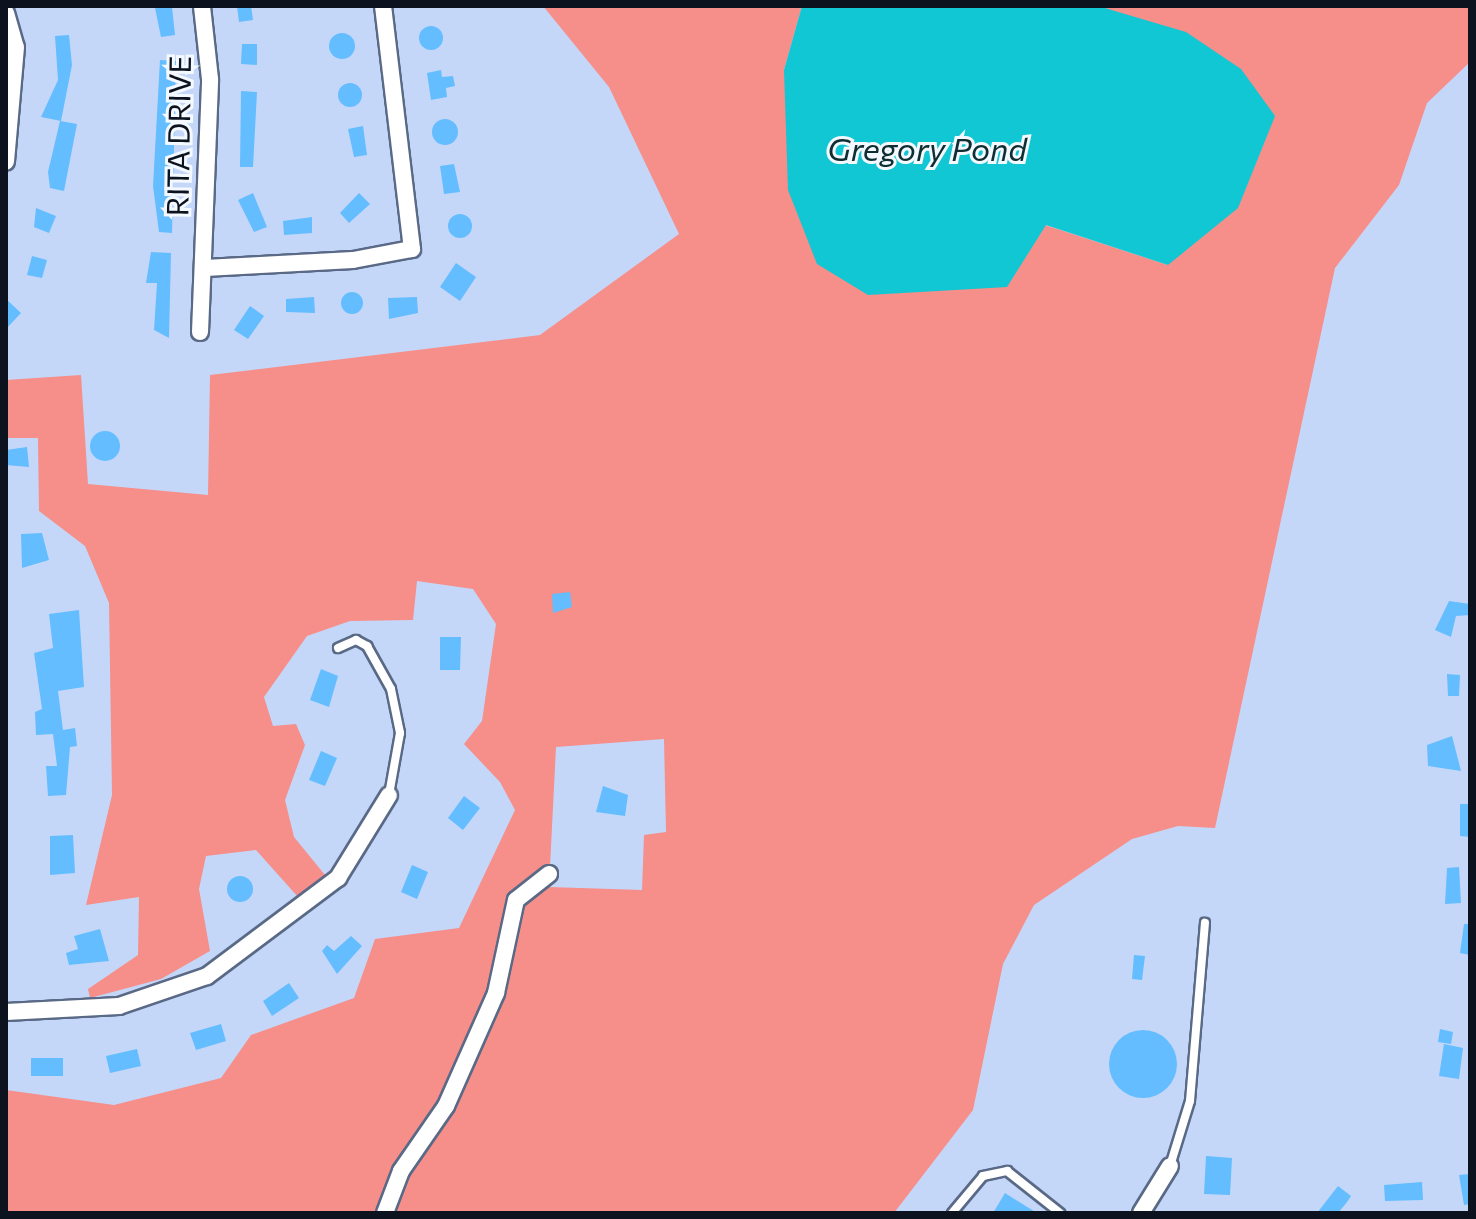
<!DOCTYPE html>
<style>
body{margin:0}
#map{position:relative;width:1476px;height:1219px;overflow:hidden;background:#c5d7f9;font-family:Commissioner,sans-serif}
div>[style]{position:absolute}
.green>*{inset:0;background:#f68e8a}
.water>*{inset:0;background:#10c7d3}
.building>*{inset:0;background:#64bdfe}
.round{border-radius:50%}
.roads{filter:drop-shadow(2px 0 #596986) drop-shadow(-2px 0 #596986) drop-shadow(0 2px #596986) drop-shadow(0 -2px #596986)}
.service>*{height:8px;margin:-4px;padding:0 4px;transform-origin:4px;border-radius:4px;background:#fff}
.minor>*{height:16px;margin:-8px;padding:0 8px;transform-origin:8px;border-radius:8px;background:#fff}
span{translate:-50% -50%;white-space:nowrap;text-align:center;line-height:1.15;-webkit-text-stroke:6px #f4f8ff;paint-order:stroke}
.street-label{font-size:30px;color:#0c121e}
.water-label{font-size:32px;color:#0e2e31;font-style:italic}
.frame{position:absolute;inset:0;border:8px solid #0c121e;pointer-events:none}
</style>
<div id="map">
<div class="green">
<div style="clip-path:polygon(evenodd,543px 6px,802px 6px,784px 70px,1045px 225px,1168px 265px,1098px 6px,1470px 6px,1470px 62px,1427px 103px,1399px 185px,1335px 268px,1215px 828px,1178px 826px,1132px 839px,1034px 905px,1003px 964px,973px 1110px,894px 1213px,6px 1213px,6px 1090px,114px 1105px,221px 1078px,251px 1035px,354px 998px,375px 939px,459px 928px,515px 810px,500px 782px,464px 744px,482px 721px,496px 624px,473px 589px,417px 581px,413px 620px,350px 621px,307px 636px,264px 697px,273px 726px,296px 724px,305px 745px,285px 800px,294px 837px,325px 875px,298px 897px,256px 850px,206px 856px,199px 889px,210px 951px,161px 979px,90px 998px,88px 989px,138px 955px,139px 897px,86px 905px,112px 795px,109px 603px,85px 546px,39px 511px,38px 438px,6px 438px,6px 380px,81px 375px,88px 484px,208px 495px,210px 375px,540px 335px,679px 234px,609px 87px,543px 6px,664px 739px,666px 832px,644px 835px,642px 890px,549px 887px,556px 747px,664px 739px)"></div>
</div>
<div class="water">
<div style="clip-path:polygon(802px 6px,1098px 6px,1186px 32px,1241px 69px,1275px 116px,1238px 208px,1168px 265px,1046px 225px,1007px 287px,868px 295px,817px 264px,788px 190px,784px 70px)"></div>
</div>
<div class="building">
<div style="clip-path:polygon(237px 6px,251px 6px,253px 20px,239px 22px)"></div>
<div style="clip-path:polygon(172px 7px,175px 35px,161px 37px,155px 8px)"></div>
<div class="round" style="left:419px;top:26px;width:24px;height:24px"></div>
<div class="round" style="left:329px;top:33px;width:26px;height:26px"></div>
<div style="clip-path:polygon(69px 35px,72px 65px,61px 121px,41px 117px,58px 80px,55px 36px)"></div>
<div style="clip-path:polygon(242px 44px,257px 44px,257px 65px,241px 64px)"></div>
<div style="clip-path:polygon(160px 60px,176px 61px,172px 233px,159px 232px,153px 186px)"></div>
<div style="clip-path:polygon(441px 70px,442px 77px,453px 76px,455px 86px,446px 88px,447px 97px,431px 100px,427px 73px)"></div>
<div class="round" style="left:338px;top:83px;width:24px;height:24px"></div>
<div style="clip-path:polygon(241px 91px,257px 92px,253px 167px,240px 167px)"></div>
<div class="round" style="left:432px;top:119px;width:26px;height:26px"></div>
<div style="clip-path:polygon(60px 121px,77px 124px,64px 191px,50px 188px,48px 172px)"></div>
<div style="clip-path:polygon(363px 126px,367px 155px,354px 157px,348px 129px)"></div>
<div style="clip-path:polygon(454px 164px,460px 192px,444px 194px,440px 166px)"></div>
<div style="clip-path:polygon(253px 193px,267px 227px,254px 232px,238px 200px)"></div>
<div style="clip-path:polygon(359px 193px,370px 204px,349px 223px,340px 213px)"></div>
<div style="clip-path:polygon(36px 208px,56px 216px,49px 233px,34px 227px)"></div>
<div class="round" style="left:448px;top:214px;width:24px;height:24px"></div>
<div style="clip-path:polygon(312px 217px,312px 233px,284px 235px,283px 221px)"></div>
<div style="clip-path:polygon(151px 252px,171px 253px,169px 338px,154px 330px,157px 283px,146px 283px)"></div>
<div style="clip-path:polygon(32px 256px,47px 260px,42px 278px,27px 275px)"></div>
<div style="clip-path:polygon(456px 263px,476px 277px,460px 301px,440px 287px)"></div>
<div class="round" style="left:341px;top:292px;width:22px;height:22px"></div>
<div style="clip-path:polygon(314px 297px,315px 313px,286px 312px,286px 299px)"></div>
<div style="clip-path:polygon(417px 297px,418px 313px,389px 319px,388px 298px)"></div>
<div style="clip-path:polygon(6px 299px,21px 313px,6px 329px)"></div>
<div style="clip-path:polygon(250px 306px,264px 316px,248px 339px,234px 330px)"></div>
<div class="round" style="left:90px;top:431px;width:30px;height:30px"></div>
<div style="clip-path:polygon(27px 447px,29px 467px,6px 465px,6px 450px)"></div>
<div style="clip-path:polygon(42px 533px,49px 560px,22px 568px,21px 534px)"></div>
<div style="clip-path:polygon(570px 592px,572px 607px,553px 613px,552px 594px)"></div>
<div style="clip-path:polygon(1449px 601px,1470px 604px,1470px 615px,1456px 616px,1451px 637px,1435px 630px)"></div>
<div style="clip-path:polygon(79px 610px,84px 687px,58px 691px,63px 730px,75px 728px,77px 746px,70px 747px,66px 795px,48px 796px,46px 766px,57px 766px,53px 734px,36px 735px,35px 712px,42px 709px,34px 653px,53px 648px,49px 614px)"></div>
<div style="clip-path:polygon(440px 637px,461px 637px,460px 670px,440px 670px)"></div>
<div style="clip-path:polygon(321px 669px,338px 676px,329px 707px,310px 700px)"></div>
<div style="clip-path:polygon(1447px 674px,1460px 675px,1459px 696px,1448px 696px)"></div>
<div style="clip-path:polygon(1452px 736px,1461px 771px,1428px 766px,1427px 745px)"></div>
<div style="clip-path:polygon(321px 751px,337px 758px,325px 786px,309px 780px)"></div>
<div style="clip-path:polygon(603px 786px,628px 795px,625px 816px,596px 812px)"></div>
<div style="clip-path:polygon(464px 796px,480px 808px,463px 830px,448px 818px)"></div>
<div style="clip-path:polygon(1460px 804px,1470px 804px,1470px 837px,1460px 836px)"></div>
<div style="clip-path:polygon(73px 835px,75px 873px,50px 875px,50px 836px)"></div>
<div style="clip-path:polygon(412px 865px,428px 872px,417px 899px,401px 892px)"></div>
<div style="clip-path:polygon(1459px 867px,1461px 903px,1445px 904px,1447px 868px)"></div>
<div class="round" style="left:227px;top:876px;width:26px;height:26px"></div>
<div style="clip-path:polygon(1464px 924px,1470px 924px,1470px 955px,1460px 953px)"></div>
<div style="clip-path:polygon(100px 929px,109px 961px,69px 965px,66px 953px,78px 949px,74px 936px)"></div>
<div style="clip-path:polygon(351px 936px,362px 946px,337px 974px,322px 951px,327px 945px,334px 951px)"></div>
<div style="clip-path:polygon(1134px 955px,1145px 956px,1142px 980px,1132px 979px)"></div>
<div style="clip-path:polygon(289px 983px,299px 998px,272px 1016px,263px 1001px)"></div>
<div style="clip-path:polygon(221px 1024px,226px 1041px,196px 1050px,190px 1033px)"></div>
<div style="clip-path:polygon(1440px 1029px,1453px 1032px,1451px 1044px,1438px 1042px)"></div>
<div class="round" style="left:1109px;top:1030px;width:68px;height:68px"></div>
<div style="clip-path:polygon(1444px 1044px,1463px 1048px,1459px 1079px,1439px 1076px)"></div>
<div style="clip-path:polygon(137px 1049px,141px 1066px,110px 1073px,106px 1056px)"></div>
<div style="clip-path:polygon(31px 1058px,63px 1058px,63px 1076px,31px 1076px)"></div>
<div style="clip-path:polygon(1206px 1156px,1232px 1158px,1230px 1195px,1204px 1194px)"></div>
<div style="clip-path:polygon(1470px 1174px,1470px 1204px,1464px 1205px,1459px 1175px)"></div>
<div style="clip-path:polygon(1422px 1182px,1423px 1200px,1385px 1201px,1384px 1185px)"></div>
<div style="clip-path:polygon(1338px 1186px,1351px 1196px,1347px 1202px,1338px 1213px,1317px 1213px)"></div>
<div style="clip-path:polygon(1005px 1193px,1037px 1213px,993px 1213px)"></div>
</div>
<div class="roads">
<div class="service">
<div style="left:338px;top:648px;width:20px;rotate:-24deg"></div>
<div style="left:356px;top:640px;width:13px;rotate:29deg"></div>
<div style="left:367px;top:646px;width:49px;rotate:60.8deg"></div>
<div style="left:391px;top:689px;width:45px;rotate:78.4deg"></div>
<div style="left:400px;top:733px;width:63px;rotate:100.1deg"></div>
<div style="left:1170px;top:1166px;width:68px;rotate:-72.9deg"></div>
<div style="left:1190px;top:1101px;width:179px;rotate:-85.2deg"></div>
<div style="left:952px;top:1213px;width:48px;rotate:-50deg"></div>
<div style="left:983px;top:1176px;width:25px;rotate:-12deg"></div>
<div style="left:1007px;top:1171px;width:68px;rotate:38.4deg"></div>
</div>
<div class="minor">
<div style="left:6px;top:13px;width:35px;rotate:74deg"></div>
<div style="left:16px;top:47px;width:115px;rotate:95deg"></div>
<div style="left:205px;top:268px;width:148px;rotate:-3.1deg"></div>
<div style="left:353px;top:260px;width:60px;rotate:-10.6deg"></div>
<div style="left:412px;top:249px;width:245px;rotate:-96.8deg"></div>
<div style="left:200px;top:332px;width:253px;rotate:-87.7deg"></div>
<div style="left:210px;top:79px;width:73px;rotate:-96.3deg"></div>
<div style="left:6px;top:1012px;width:113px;rotate:-3deg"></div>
<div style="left:119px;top:1006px;width:93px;rotate:-18.8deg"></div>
<div style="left:207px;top:976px;width:164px;rotate:-36.8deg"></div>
<div style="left:338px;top:878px;width:97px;rotate:-58.4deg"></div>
<div style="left:385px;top:1213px;width:45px;rotate:-69.1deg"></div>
<div style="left:401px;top:1171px;width:79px;rotate:-55.3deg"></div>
<div style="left:446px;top:1106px;width:124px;rotate:-66.1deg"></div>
<div style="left:496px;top:993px;width:95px;rotate:-77.9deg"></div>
<div style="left:516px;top:900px;width:42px;rotate:-38.2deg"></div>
<div style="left:1141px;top:1213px;width:55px;rotate:-58.3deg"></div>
</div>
</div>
<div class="street-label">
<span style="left:178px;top:136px;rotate:-89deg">RITA DRIVE</span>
</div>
<div class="water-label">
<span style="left:927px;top:148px">Gregory Pond</span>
</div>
<div class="frame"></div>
</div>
